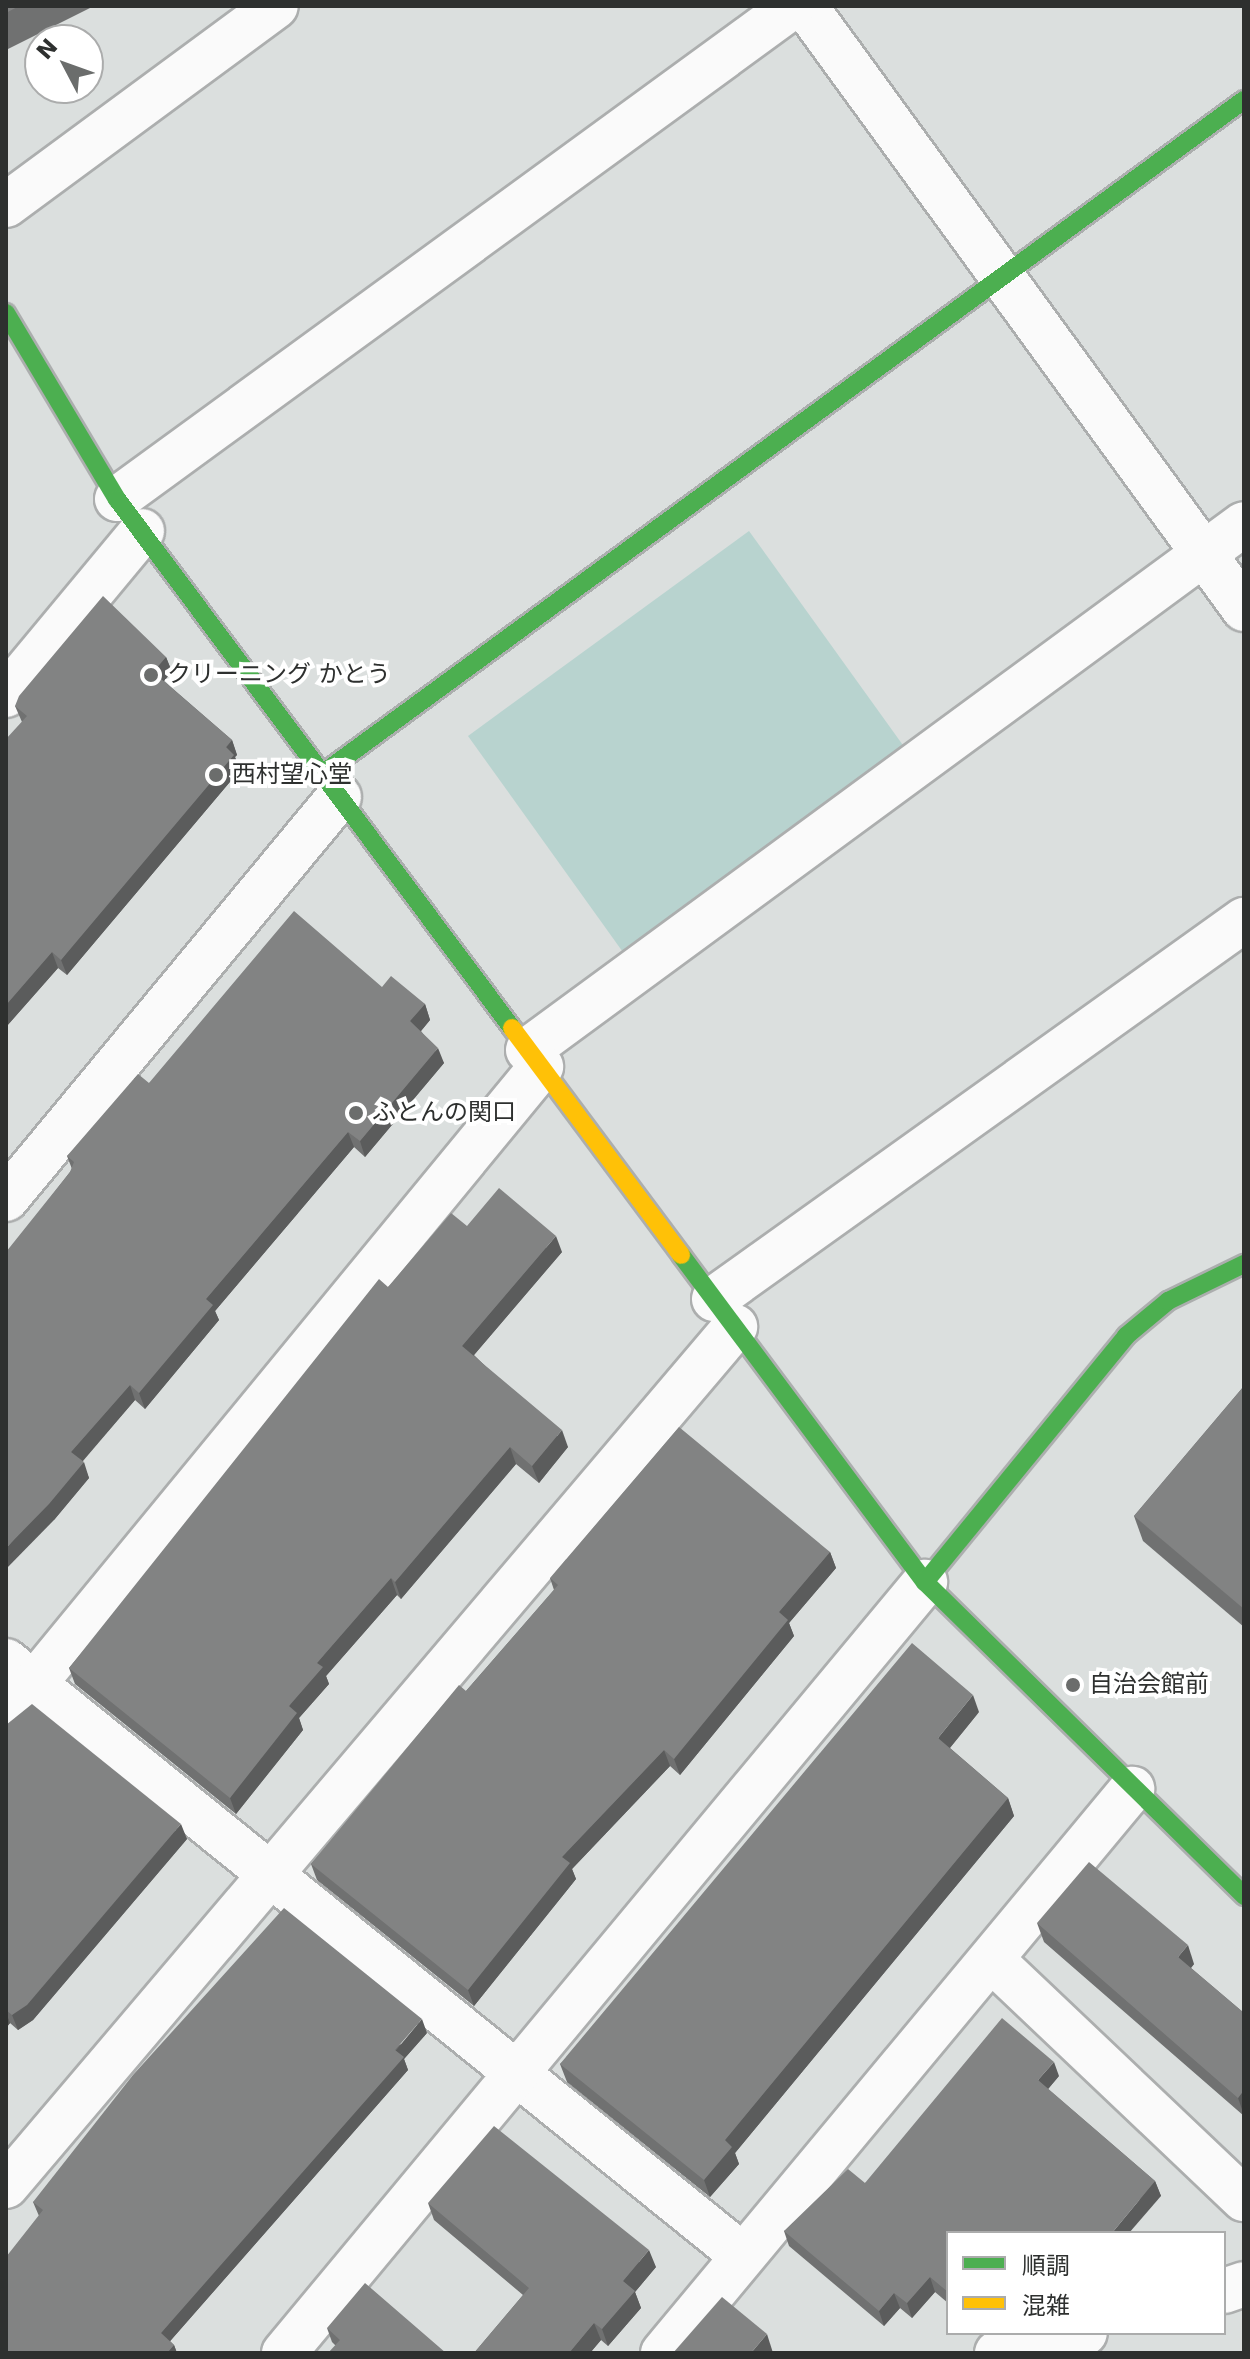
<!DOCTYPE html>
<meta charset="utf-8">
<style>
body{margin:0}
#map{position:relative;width:1250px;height:2359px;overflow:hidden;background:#dbdfde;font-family:"DejaVu Sans","Noto Sans JP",sans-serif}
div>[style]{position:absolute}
.green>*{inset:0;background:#b8d3cf}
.roads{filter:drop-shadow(2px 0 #acaeae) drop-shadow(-2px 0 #acaeae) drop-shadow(0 2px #acaeae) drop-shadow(0 -2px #acaeae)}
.street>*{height:44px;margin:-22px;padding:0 22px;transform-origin:22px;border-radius:22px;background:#fafafa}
.fast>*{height:18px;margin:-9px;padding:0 9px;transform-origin:9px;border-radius:9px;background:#4caf50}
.slow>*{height:18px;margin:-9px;padding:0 9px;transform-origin:9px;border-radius:9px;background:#ffc107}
.wall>*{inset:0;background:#707171}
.shaded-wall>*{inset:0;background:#5b5c5c}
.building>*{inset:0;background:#828383}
.dots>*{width:22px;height:22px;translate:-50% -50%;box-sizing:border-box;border:4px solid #fff;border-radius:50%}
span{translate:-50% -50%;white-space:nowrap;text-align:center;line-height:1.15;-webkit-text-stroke:8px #fff;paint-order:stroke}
.poi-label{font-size:24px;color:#2e302f}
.left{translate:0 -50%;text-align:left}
.frame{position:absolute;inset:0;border:8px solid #2e302f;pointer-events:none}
.legend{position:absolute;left:946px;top:2231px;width:280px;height:104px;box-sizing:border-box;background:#fff;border:2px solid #abacac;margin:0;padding:10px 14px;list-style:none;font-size:24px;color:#2e302f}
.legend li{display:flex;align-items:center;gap:16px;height:40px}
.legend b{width:40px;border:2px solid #abacac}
.north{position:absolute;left:24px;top:24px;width:80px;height:80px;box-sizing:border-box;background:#fff;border:2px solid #abacac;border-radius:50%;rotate:311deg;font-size:22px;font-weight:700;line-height:32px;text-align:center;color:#2e302f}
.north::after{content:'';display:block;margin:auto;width:28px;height:36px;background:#6b6d6c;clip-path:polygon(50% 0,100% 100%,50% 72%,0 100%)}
</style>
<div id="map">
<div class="green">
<div style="clip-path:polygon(749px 531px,910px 755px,625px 955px,468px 736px)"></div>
</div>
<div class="roads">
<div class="street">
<div style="left:805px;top:6px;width:746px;rotate:53.94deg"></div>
<div style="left:6px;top:205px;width:335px;rotate:-36.4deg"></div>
<div style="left:117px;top:499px;width:837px;rotate:-36.1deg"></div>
<div style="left:6px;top:695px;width:213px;rotate:-50.3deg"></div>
<div style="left:528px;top:1050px;width:888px;rotate:-36.3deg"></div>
<div style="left:6px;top:1199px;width:522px;rotate:-50.36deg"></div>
<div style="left:714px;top:1299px;width:652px;rotate:-35.57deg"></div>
<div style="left:6px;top:1661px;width:946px;rotate:38.91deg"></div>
<div style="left:6px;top:1718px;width:843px;rotate:-50.59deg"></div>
<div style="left:993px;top:1961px;width:346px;rotate:43.5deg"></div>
<div style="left:6px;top:2186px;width:1127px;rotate:-49.68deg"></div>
<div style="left:1224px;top:2291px;width:21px;rotate:-19deg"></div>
<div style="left:284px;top:2353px;width:1003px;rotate:-50.26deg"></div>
<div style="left:663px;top:2353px;width:734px;rotate:-50.25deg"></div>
<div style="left:997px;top:2353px;width:90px;rotate:-12.8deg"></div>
</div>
<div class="fast">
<div style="left:6px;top:313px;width:217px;rotate:59.2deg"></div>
<div style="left:117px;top:499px;width:660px;rotate:53.25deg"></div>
<div style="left:322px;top:774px;width:1142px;rotate:-36.17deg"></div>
<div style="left:681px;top:1255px;width:408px;rotate:53.3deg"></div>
<div style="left:925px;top:1582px;width:448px;rotate:44.5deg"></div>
<div style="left:925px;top:1582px;width:318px;rotate:-50.7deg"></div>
<div style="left:1126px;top:1336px;width:55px;rotate:-39.8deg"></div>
<div style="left:1168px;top:1301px;width:85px;rotate:-26deg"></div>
</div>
<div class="slow">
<div style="left:512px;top:1028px;width:283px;rotate:53.3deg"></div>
</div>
</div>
<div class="wall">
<div style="clip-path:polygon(6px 6px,94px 6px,6px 50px)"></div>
<div style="clip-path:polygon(166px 657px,172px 672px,164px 681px,232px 740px,237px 755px,235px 757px,240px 770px,67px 975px,58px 968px,6px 1027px,22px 722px,15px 706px)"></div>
<div style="clip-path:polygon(382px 987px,425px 1004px,430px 1020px,421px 1031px,444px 1063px,365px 1157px,354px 1147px,215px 1311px,219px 1320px,145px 1409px,135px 1400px,82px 1461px,89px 1478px,54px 1520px,43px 1207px,70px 1172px,72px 1169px,67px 1156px,149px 1083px)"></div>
<div style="clip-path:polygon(467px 1226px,562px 1252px,474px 1355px,568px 1447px,539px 1483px,516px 1464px,401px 1599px,397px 1595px,326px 1676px,329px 1684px,299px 1718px,303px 1730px,236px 1814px,75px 1684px,69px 1668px,388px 1287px)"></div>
<div style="clip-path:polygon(1244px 1386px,1244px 1627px,1143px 1541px,1134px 1516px)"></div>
<div style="clip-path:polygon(830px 1552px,836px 1568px,789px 1623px,794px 1636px,680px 1775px,670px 1766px,572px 1869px,576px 1879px,474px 2006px,317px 1880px,311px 1864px,466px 1691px,554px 1590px,550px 1578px)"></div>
<div style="clip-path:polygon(979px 1712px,950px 1748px,1008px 1798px,1014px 1816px,735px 2153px,739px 2164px,710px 2197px,567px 2082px,560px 2064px)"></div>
<div style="clip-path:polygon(6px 1725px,187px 1839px,33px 2020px,18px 2030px,10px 2023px,6px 2028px)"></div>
<div style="clip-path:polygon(1037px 1923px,1194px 1964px,1191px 1968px,1244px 2013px,1244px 2116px,1044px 1942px)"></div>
<div style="clip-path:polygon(427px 2033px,404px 2059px,408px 2070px,170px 2341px,174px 2345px,177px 2353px,6px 2353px,39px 2216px,33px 2202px)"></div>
<div style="clip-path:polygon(1059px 2076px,1048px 2089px,1155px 2181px,1161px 2196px,948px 2233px,948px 2303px,935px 2292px,912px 2318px,900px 2308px,884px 2326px,789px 2246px,784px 2231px,865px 2183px)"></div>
<div style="clip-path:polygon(428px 2203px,656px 2267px,635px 2292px,641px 2308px,608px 2346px,601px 2340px,590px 2353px,474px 2353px,523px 2295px,434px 2220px)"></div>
<div style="clip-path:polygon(327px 2328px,446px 2353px,335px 2345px,332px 2342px)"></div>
</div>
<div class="shaded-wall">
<div style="clip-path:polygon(166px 657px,172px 672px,158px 687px,153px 672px)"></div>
<div style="clip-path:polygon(232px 740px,237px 755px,235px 757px,240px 770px,67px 975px,61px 960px)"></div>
<div style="clip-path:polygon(52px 952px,58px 968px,6px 1027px,6px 1005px)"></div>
<div style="clip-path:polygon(425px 1004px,430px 1020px,416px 1037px,410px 1021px)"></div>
<div style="clip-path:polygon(438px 1048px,444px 1063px,365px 1157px,360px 1141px)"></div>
<div style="clip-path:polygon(348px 1132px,354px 1147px,215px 1311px,219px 1320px,145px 1409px,139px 1393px,206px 1299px)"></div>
<div style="clip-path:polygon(556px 1236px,562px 1252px,468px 1362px,462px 1346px)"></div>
<div style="clip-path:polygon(130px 1385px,135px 1400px,77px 1468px,71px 1452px)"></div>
<div style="clip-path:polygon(562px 1430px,568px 1447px,539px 1483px,532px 1466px)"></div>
<div style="clip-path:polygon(510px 1447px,516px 1464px,401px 1599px,395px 1582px)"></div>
<div style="clip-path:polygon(84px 1462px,89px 1478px,54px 1520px,6px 1569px,6px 1548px)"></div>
<div style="clip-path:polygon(830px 1552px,836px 1568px,789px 1623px,794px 1636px,680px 1775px,674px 1759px,779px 1612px)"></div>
<div style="clip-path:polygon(391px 1578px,397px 1595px,326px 1676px,329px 1684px,299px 1718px,303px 1730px,236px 1814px,230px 1798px,317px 1663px)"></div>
<div style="clip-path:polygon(973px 1695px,979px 1712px,944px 1755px,938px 1738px)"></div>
<div style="clip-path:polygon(664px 1750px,670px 1766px,572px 1869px,576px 1879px,474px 2006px,468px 1990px,562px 1857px)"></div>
<div style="clip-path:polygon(1008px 1798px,1014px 1816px,735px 2153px,739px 2164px,710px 2197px,704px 2180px,725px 2140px)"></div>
<div style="clip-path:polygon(181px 1824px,187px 1839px,33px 2020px,18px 2030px,12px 2015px)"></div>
<div style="clip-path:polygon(1188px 1945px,1194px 1964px,1185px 1975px,1178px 1957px)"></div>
<div style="clip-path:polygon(6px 2013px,10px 2023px,6px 2028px)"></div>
<div style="clip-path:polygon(422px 2019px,427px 2033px,404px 2059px,408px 2070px,165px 2347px,161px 2333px)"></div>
<div style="clip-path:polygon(1054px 2062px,1059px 2076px,1043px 2095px,1038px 2080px)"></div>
<div style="clip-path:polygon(1244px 2090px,1244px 2115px,1238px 2098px)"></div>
<div style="clip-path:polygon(1155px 2181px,1161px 2196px,1129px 2233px,1112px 2233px)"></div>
<div style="clip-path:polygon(649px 2250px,656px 2267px,635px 2292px,641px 2308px,608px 2346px,602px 2329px,623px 2281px)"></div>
<div style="clip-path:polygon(930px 2277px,935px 2292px,912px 2318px,907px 2303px)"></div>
<div style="clip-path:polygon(894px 2293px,900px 2308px,884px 2326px,879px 2311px)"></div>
<div style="clip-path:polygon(594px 2323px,601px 2340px,590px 2353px,569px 2353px)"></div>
<div style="clip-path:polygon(767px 2334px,773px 2353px,751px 2353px)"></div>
<div style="clip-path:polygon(174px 2345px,177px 2353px,167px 2353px)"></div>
</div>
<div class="building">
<div style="clip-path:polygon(6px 6px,19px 6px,6px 13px)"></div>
<div style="clip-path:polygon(103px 596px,166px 657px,153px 672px,232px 740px,226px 747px,234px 755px,61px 960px,52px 952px,6px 1005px,6px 739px,27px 716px,15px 706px,19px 696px)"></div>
<div style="clip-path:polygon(294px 911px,382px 987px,391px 976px,425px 1004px,410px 1021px,438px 1048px,360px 1141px,348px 1132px,206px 1299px,213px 1305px,139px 1393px,130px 1385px,71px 1452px,84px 1462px,49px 1504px,6px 1548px,6px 1252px,70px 1172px,74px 1162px,67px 1156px,138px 1074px,149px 1083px)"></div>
<div style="clip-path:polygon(499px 1188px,556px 1236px,462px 1346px,562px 1430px,532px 1466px,510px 1447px,395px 1582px,391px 1578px,317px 1663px,323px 1667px,289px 1706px,297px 1713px,230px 1798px,69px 1668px,379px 1279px,388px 1287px,451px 1213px,467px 1226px)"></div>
<div style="clip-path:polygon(1244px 1386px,1244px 1609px,1134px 1516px)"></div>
<div style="clip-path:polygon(679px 1427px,830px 1552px,779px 1612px,788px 1620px,674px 1759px,664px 1750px,562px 1857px,570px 1863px,468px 1990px,311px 1864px,459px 1685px,466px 1691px,558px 1585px,550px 1578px)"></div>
<div style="clip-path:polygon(912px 1643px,973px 1695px,938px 1738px,1008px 1798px,725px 2140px,732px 2147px,704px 2180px,560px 2064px)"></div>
<div style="clip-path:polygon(32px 1704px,181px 1824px,27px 2005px,12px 2015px,6px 2010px,6px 1725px)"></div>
<div style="clip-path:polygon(1089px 1862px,1188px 1945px,1178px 1957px,1244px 2013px,1244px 2090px,1238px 2098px,1037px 1923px)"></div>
<div style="clip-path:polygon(284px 1908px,422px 2019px,395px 2050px,404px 2057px,161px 2333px,174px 2345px,167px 2353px,6px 2353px,6px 2257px,43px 2210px,33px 2202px,133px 2075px)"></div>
<div style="clip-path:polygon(1002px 2018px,1054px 2062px,1038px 2080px,1155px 2181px,1112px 2233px,948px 2233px,948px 2292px,930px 2277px,907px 2303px,894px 2293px,879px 2311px,784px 2231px,848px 2169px,865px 2183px)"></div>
<div style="clip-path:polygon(494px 2126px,649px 2250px,623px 2281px,635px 2291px,602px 2329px,594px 2323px,569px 2353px,474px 2353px,529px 2288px,428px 2203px)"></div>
<div style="clip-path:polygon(365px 2283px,446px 2353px,328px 2353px,340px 2340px,327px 2328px)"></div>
<div style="clip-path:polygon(722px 2297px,767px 2334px,751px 2353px,673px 2353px)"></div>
</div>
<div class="dots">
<div style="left:151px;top:675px;background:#6b6d6c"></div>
<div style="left:216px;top:775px;background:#6b6d6c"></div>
<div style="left:356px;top:1113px;background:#6b6d6c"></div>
<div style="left:1073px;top:1685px;background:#6b6d6c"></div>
</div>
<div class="poi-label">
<span class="left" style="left:167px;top:675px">クリーニング かとう</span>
<span class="left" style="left:232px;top:775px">西村望心堂</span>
<span class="left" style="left:372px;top:1113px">ふとんの関口</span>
<span class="left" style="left:1089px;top:1685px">自治会館前</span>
</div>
<div class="frame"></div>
<ul class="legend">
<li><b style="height:10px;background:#4caf50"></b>順調</li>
<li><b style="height:10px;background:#ffc107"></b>混雑</li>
</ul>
<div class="north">N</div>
</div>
